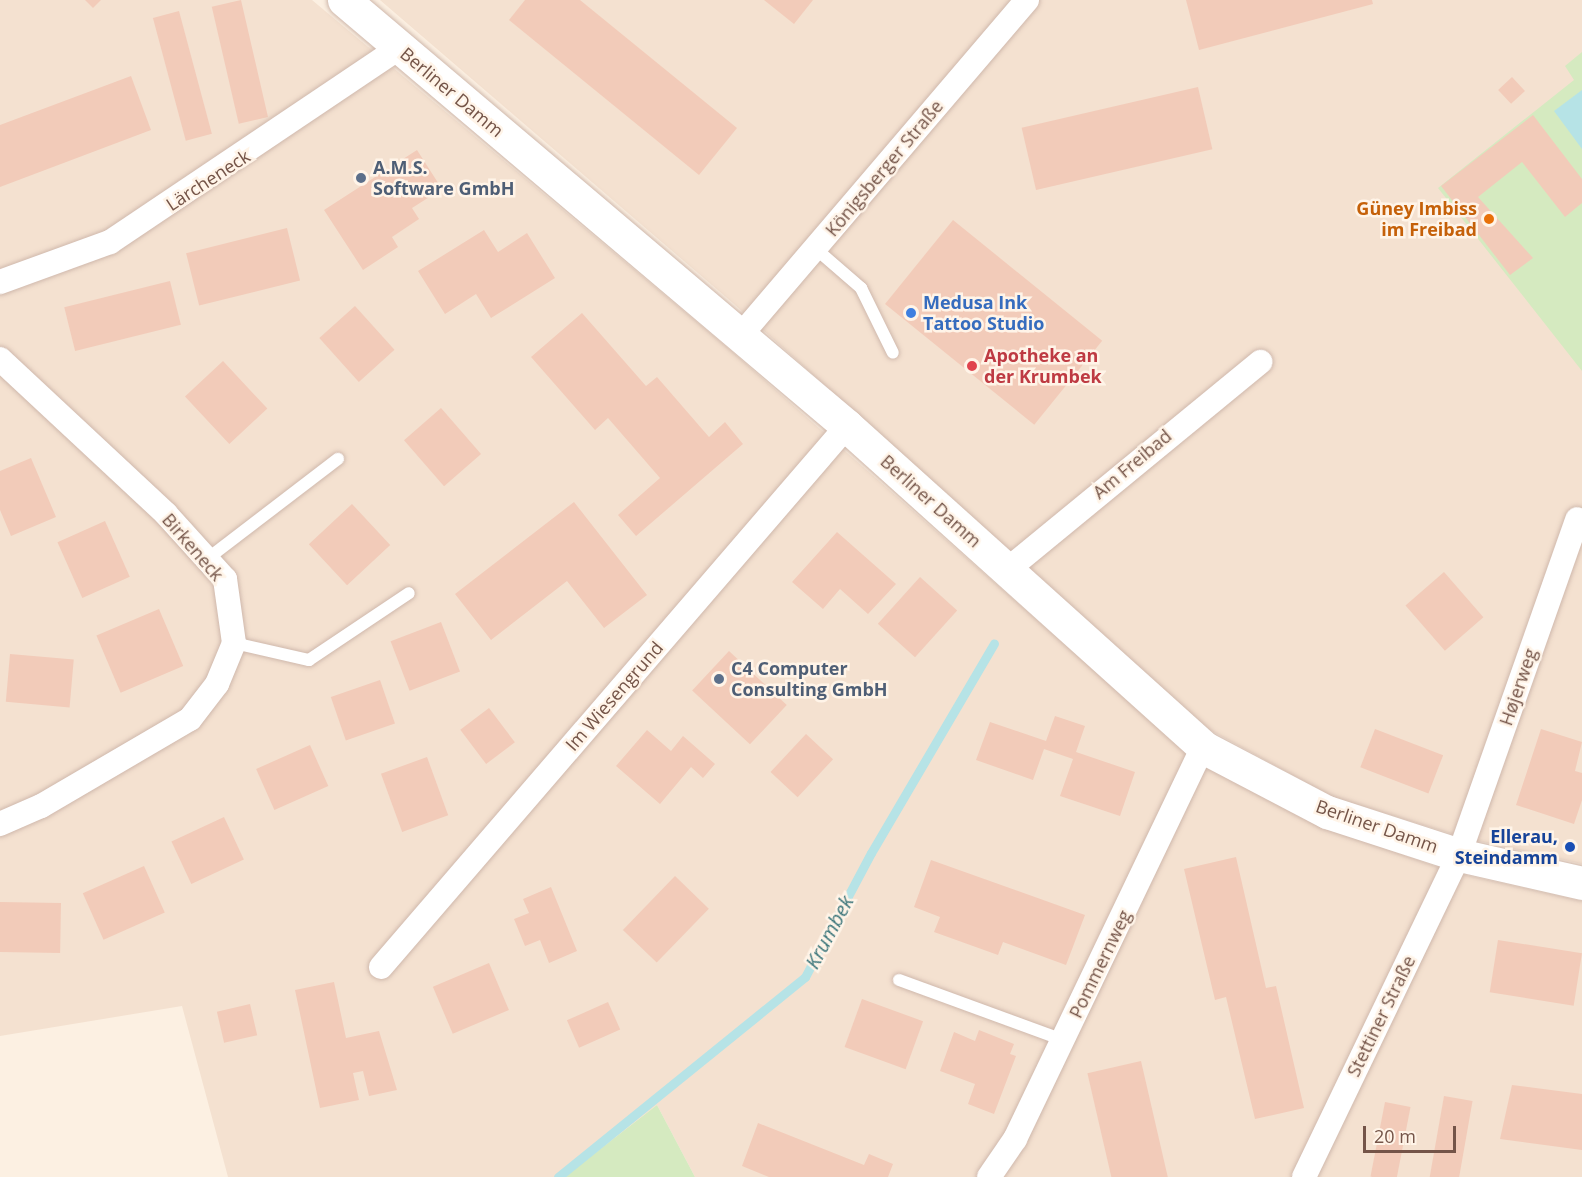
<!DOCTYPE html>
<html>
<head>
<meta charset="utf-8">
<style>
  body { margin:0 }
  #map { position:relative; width:1582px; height:1177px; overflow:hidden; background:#fcf0e2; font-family:"Open Sans",sans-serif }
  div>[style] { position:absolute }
  .residential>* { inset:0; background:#f4e1d0 }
  .green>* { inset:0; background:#d5eac0 }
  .water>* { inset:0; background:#b6e3e6 }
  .stream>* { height:9px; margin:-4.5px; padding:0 4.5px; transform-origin:4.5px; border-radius:4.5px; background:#b6e3e6 }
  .building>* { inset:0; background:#f2cbb9; transform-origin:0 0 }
  .roads { filter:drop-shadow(0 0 2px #cfb8ac) drop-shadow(0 0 2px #cfb8ac) }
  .service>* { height:12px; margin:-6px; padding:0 6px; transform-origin:6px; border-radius:6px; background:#fff }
  .minor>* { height:24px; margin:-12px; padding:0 12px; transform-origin:12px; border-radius:12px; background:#fff }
  .secondary>* { height:33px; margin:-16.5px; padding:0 16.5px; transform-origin:16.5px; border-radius:16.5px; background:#fff }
  .dots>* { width:16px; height:16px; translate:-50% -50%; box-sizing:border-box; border:3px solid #fff4e8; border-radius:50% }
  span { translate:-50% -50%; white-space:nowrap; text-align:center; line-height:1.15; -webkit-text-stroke:5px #fff4e8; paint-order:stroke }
  .street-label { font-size:18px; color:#745448 }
  .service-label { font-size:18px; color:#4e5e75; font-weight:700 }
  .left { translate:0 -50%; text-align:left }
  .food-label { font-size:18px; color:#c56008; font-weight:700 }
  .right { translate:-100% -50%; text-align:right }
  .shop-label { font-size:18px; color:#366cbe; font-weight:700 }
  .health-label { font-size:18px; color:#be3a42; font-weight:700 }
  .transit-label { font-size:18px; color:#164399; font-weight:700 }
  .water-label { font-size:20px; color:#3c757a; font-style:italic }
  .scale { position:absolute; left:1363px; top:1126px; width:93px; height:27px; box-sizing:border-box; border:3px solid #745448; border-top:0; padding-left:8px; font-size:18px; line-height:21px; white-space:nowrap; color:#745448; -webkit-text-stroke:4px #fff4e8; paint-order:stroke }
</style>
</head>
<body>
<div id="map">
  <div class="residential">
    <i style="clip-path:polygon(0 0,312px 0,728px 348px,1197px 761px,1320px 826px,1452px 872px,1582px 901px,1582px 1177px,695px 1177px,657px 1105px,564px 1177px,228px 1177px,182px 1006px,0 1036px)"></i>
    <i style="clip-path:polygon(380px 0,1582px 0,1582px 864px,1465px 838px,1333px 797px,1208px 729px,734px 304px)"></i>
  </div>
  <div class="green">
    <i style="clip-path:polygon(1582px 52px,1582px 371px,1438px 188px,1574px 80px,1565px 66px)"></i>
    <i style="clip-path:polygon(657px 1105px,695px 1177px,564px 1177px,608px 1143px)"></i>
  </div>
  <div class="water">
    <i style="clip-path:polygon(1582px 90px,1582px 149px,1554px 111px)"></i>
  </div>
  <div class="stream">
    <i style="left:558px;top:1177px;width:318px;rotate:-39deg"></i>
    <i style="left:805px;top:977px;width:140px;rotate:-62deg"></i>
    <i style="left:871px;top:853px;width:243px;rotate:-59.6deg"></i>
  </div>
  <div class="building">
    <i style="clip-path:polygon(85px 0,101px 0,93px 8px)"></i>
    <i style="left:241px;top:0;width:120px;height:30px;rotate:77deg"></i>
    <i style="clip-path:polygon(525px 0,580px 0,737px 128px,699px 175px,509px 20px)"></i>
    <i style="clip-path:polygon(764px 0,813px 0,794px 24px)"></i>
    <i style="clip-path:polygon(1186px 0,1372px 0,1373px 4px,1199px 50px)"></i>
    <i style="left:179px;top:11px;width:127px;height:27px;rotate:75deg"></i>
    <i style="clip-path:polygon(131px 76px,151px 130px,0 187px,0 125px)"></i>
    <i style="left:1512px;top:77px;width:19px;height:19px;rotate:47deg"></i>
    <i style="left:1198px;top:87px;width:64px;height:181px;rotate:77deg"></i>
    <i style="clip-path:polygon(1533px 115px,1582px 179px,1582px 203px,1565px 217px,1522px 162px,1478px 197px,1533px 258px,1510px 275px,1441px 186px)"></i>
    <i style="clip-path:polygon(417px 150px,442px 189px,412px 208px,419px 219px,392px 237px,398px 247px,363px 270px,324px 210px)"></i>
    <i style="left:953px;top:220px;width:192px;height:108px;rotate:39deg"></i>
    <i style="left:287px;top:228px;width:54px;height:104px;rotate:76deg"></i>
    <i style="clip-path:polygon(484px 230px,498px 252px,527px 233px,555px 278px,491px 318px,476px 294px,445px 314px,418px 271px)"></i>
    <i style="left:170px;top:281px;width:45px;height:109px;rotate:76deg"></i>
    <i style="left:355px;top:306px;width:59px;height:48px;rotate:48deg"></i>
    <i style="clip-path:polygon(582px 313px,646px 386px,657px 377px,709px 437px,725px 422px,743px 444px,636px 536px,618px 515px,660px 478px,608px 418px,595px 430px,531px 357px)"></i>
    <i style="left:223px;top:361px;width:65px;height:52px;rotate:47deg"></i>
    <i style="left:441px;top:408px;width:61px;height:49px;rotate:49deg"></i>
    <i style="clip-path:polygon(31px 458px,56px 517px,11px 536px,0 510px,0 471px)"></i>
    <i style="clip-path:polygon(574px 502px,647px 595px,604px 628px,567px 581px,491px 640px,455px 594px)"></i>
    <i style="left:352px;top:504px;width:56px;height:59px;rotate:47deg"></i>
    <i style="left:105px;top:521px;width:61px;height:52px;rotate:66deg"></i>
    <i style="clip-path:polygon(837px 532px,896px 584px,868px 614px,840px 589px,823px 609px,792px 582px)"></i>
    <i style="left:1444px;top:572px;width:60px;height:51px;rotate:49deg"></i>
    <i style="left:920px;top:577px;width:50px;height:63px;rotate:42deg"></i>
    <i style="left:159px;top:609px;width:62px;height:68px;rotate:67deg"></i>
    <i style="left:441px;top:622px;width:53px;height:54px;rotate:69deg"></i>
    <i style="left:729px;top:651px;width:79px;height:54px;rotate:43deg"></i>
    <i style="left:10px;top:654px;width:64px;height:48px;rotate:5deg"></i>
    <i style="left:380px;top:680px;width:46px;height:52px;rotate:71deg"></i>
    <i style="left:489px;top:708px;width:43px;height:36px;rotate:53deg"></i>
    <i style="clip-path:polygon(1055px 716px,1085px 726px,1076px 752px,1135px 772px,1120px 816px,1060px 796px,1073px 759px,1044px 749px,1033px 780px,976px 760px,990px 722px,1046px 741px)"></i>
    <i style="left:1375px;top:729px;width:73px;height:41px;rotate:21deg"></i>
    <i style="clip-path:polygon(1541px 729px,1582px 742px,1575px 771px,1582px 773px,1582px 800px,1574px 824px,1516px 805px)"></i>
    <i style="clip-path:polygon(647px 730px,671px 751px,683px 736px,715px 764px,703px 778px,691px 767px,660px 804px,616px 766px)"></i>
    <i style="left:806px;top:734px;width:37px;height:52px;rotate:43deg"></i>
    <i style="left:310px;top:745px;width:45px;height:59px;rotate:66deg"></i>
    <i style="left:427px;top:757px;width:62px;height:49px;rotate:70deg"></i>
    <i style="left:224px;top:817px;width:47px;height:58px;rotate:65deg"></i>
    <i style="clip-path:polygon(1236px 857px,1266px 988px,1276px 986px,1304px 1108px,1255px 1119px,1226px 997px,1215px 1000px,1184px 869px)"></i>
    <i style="clip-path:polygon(931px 860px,1085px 915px,1066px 965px,1003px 942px,998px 955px,934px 932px,940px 917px,914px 907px)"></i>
    <i style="left:144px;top:866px;width:51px;height:67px;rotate:66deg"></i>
    <i style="left:675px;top:876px;width:47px;height:75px;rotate:44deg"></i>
    <i style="clip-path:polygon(551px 887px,577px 951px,549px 963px,540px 940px,525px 946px,514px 919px,529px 913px,523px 899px)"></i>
    <i style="left:0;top:902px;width:61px;height:50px;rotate:1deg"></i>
    <i style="left:1498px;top:940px;width:85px;height:53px;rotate:9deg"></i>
    <i style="left:489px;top:963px;width:51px;height:61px;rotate:67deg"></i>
    <i style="clip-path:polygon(334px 982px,346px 1038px,379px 1031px,397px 1090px,369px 1096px,363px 1071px,353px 1073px,359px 1100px,320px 1108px,295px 990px)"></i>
    <i style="left:862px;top:999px;width:65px;height:51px;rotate:20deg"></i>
    <i style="left:608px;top:1002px;width:30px;height:45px;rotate:66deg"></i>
    <i style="left:250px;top:1004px;width:32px;height:34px;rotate:77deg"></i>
    <i style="clip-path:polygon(979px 1030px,1014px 1044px,1010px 1054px,1016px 1056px,994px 1114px,968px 1104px,975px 1084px,940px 1071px,954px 1032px,975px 1041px)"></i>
    <i style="left:1141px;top:1061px;width:119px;height:55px;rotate:77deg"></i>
    <i style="clip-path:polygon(1512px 1085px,1582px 1094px,1582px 1150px,1500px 1139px)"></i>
    <i style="left:1444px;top:1096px;width:29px;height:83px;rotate:10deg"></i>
    <i style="left:1385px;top:1102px;width:26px;height:76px;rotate:11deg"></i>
    <i style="clip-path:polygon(758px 1123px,864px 1165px,869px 1154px,893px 1164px,888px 1177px,769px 1177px,742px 1166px)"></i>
  </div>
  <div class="roads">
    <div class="service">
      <i style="left:816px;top:249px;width:60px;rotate:40.9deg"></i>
      <i style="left:861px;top:288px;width:72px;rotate:63.8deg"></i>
      <i style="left:207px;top:559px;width:165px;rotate:-37.4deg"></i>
      <i style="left:234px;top:643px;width:77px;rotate:12.8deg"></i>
      <i style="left:309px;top:660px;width:120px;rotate:-33.8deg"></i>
      <i style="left:899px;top:980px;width:175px;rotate:20.1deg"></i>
    </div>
    <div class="minor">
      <i style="left:0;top:282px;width:117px;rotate:-20deg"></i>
      <i style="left:110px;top:242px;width:348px;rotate:-33.9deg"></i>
      <i style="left:740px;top:336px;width:442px;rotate:-49.5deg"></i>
      <i style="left:0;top:359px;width:227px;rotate:43deg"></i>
      <i style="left:166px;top:514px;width:88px;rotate:47.8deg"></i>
      <i style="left:225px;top:579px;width:65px;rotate:82deg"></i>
      <i style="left:234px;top:643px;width:44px;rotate:112.5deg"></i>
      <i style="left:217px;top:684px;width:44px;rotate:127.6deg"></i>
      <i style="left:190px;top:719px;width:173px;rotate:149.7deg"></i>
      <i style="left:41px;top:806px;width:45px;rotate:156.3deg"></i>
      <i style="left:1007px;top:570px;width:328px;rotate:-39.4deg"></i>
      <i style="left:381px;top:967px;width:714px;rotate:-49.26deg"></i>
      <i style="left:989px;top:1177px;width:46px;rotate:-55.6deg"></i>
      <i style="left:1015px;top:1139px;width:435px;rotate:-64.4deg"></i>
      <i style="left:1304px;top:1177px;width:357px;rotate:-64.3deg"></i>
      <i style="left:1459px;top:855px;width:356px;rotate:-70.6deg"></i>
    </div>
    <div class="secondary">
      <i style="left:344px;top:0;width:659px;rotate:40.26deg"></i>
      <i style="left:847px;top:426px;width:479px;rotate:42deg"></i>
      <i style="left:1203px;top:747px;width:140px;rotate:27.7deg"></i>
      <i style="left:1327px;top:812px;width:139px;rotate:18deg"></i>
      <i style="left:1459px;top:855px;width:126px;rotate:12.8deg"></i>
    </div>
  </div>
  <div class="dots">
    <i style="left:361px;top:178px;background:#5c6f8a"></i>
    <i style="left:1489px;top:219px;background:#e8710a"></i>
    <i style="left:911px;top:313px;background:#3f7fe0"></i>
    <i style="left:972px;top:366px;background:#e0444e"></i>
    <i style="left:719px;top:679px;background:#5c6f8a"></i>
    <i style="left:1570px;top:847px;background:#1a4fb4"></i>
  </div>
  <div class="street-label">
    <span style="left:452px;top:92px;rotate:40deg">Berliner Damm</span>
    <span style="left:884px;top:168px;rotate:-50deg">Königsberger Straße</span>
    <span style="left:208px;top:180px;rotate:-33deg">Lärcheneck</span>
    <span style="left:1132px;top:464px;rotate:-40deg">Am Freibad</span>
    <span style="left:931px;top:501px;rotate:42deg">Berliner Damm</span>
    <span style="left:193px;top:547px;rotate:49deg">Birkeneck</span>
    <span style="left:1518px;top:687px;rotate:-71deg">Højerweg</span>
    <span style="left:614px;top:696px;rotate:-49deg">Im Wiesengrund</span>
    <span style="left:1377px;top:826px;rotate:19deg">Berliner Damm</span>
    <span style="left:1100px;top:964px;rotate:-64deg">Pommernweg</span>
    <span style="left:1381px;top:1016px;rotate:-64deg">Stettiner Straße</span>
  </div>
  <div class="service-label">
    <span class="left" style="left:373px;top:178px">A.M.S.<br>Software GmbH</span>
    <span class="left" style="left:731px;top:679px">C4 Computer<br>Consulting GmbH</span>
  </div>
  <div class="food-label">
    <span class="right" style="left:1477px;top:219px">Güney Imbiss<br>im Freibad</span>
  </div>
  <div class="shop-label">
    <span class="left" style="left:923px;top:313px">Medusa Ink<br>Tattoo Studio</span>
  </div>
  <div class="health-label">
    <span class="left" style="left:984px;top:366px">Apotheke an<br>der Krumbek</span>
  </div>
  <div class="transit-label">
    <span class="right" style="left:1558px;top:847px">Ellerau,<br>Steindamm</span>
  </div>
  <div class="water-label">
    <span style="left:829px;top:932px;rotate:-62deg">Krumbek</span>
  </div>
  <div class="scale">20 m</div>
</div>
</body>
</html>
